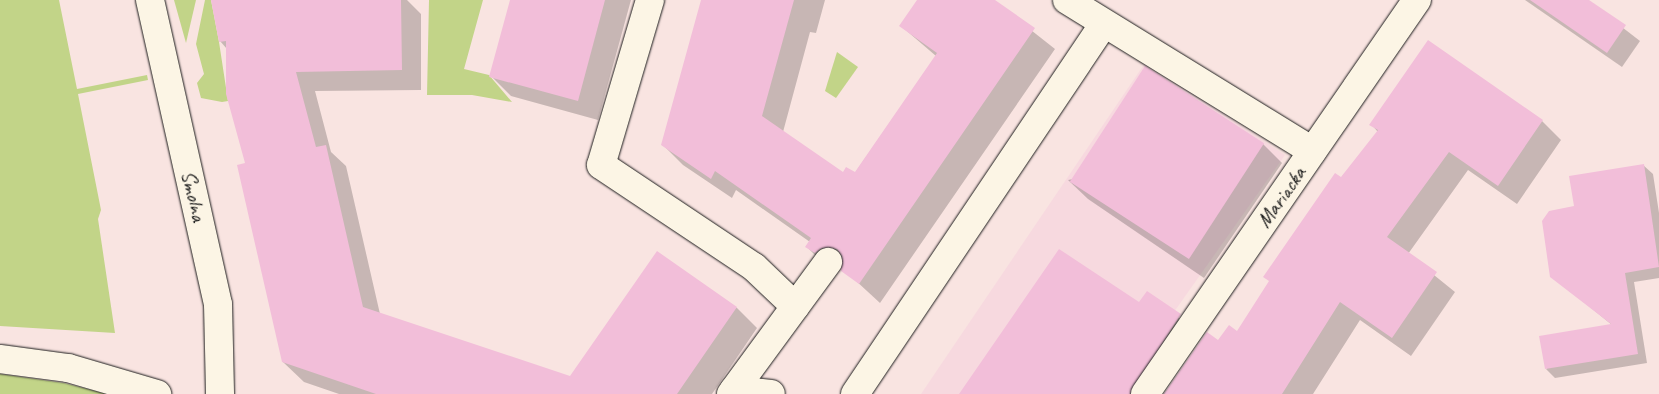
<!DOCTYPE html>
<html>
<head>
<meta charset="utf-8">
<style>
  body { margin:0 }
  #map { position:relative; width:1659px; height:394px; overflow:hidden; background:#f9e4e1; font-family:Caveat,sans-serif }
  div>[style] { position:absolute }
  .built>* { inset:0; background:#f7d9df }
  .green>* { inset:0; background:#c2d488 }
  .shadow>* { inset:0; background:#0003 }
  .building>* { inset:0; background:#f2bed9; transform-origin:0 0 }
  .roads { filter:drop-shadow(0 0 1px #1c1c1c) drop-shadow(0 0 1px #1c1c1c) }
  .minor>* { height:28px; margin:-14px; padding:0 14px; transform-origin:14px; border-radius:14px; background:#fcf5e5 }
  span { translate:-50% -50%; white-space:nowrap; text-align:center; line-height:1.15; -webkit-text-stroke:5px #fcf5e5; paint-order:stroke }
  .street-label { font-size:21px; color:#1c1c1c }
</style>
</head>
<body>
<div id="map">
  <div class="built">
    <i style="clip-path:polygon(1145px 63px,1285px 155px,1116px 394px,921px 394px)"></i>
  </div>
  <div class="green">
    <i style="clip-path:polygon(0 0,59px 0,77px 89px,147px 75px,148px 80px,78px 94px,101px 210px,98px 219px,115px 333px,0 326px)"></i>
    <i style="clip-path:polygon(174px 0,196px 0,186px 43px)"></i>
    <i style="clip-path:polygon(205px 0,211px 0,219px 42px,228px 101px,222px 102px,201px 98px,197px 83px,204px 74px,196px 44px)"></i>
    <i style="clip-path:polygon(429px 0,483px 0,464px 69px,489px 75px,512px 102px,472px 95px,427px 95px)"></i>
    <i style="clip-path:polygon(837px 52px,858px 67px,836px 98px,825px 91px)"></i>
    <i style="clip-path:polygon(0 374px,64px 383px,107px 394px,0 394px)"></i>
  </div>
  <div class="shadow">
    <i style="clip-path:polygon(212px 0,407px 0,421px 14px,421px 90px,315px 91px,331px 152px,346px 166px,380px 314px,570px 378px,657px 253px,737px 308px,757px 328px,712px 394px,339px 394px,304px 382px,283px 362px,227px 49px,220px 41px)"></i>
    <i style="clip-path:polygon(511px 0,631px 0,598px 120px,511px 96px,491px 76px)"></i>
    <i style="clip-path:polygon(703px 0,825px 0,816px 33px,810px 32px,783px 132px,843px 173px,855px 173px,936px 56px,901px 26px,919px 0,993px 0,1055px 49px,880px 303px,842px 268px,836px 273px,827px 267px,807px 247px,810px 242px,736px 190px,732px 198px,683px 165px,662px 144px)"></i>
    <i style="clip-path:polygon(1525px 0,1587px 0,1640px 41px,1622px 67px)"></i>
    <i style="clip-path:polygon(1429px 42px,1542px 121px,1561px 140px,1517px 204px,1468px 170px,1408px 254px,1455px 292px,1411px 356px,1360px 320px,1313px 394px,1164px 394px,1207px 334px,1219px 342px,1237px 333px,1341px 178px,1378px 132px,1371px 124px)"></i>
    <i style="clip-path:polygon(1263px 144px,1282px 163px,1204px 278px,1088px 199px,1068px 180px)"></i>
    <i style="clip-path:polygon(1643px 165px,1653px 174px,1659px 213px,1659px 278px,1634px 282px,1647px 363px,1555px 378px,1546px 369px,1612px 325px,1552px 276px,1576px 207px)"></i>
    <i style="clip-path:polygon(1147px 293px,1199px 334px,1160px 394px,961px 394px,1140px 304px)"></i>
  </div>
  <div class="building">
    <i style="clip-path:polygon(211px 0,401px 0,402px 70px,296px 72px,316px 147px,326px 145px,363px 307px,570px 376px,657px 251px,737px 307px,677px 394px,376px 394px,282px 362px,237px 165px,245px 163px,226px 94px,226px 41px,219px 42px)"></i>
    <i style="clip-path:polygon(510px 0,605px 0,578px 101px,489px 77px)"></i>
    <i style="clip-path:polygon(701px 0,794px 0,762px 116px,843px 172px,846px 167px,855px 172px,937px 53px,899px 26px,917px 0,995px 0,1035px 28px,859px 284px,841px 271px,842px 256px,837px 249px,822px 248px,815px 253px,805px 247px,811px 238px,715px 171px,711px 179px,661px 145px)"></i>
    <i style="clip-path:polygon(1530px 0,1589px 0,1626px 25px,1607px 53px)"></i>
    <i style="clip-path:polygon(1428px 40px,1543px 120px,1498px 186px,1449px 152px,1387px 237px,1437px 272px,1392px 338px,1340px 302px,1282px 394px,1164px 394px,1207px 332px,1218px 340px,1229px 325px,1237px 331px,1269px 281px,1263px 277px,1335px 173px,1341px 177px,1378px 130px,1369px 125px)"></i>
    <i style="left:1145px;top:66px;width:142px;height:138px;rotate:33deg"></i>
    <i style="clip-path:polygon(1644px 164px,1659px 267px,1625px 273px,1638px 354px,1545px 369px,1539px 336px,1611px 324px,1550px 277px,1542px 221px,1549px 211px,1574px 206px,1569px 176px)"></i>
    <i style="clip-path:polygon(1059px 249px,1139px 302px,1147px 291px,1181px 314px,1130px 394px,959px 394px)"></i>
  </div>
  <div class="roads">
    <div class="minor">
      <i style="left:150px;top:0;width:312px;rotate:77.4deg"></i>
      <i style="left:218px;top:304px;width:90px;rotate:88.7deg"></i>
      <i style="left:650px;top:0;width:172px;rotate:106.5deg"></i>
      <i style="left:601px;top:165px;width:184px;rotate:33.7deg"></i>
      <i style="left:754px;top:267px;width:57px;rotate:43.6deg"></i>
      <i style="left:1067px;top:0;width:288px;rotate:31.6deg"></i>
      <i style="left:0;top:359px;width:69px;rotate:7.5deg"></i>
      <i style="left:68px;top:368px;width:93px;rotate:16.3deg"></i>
      <i style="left:734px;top:390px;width:37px;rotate:6deg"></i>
      <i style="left:731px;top:394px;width:164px;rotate:-53.7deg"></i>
      <i style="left:855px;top:394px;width:446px;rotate:-56.1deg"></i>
      <i style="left:1145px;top:394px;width:479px;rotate:-55.4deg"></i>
    </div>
  </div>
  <div class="street-label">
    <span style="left:194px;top:196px;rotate:77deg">Smolna</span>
    <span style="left:1281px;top:197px;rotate:-55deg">Mariacka</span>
  </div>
</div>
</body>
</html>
